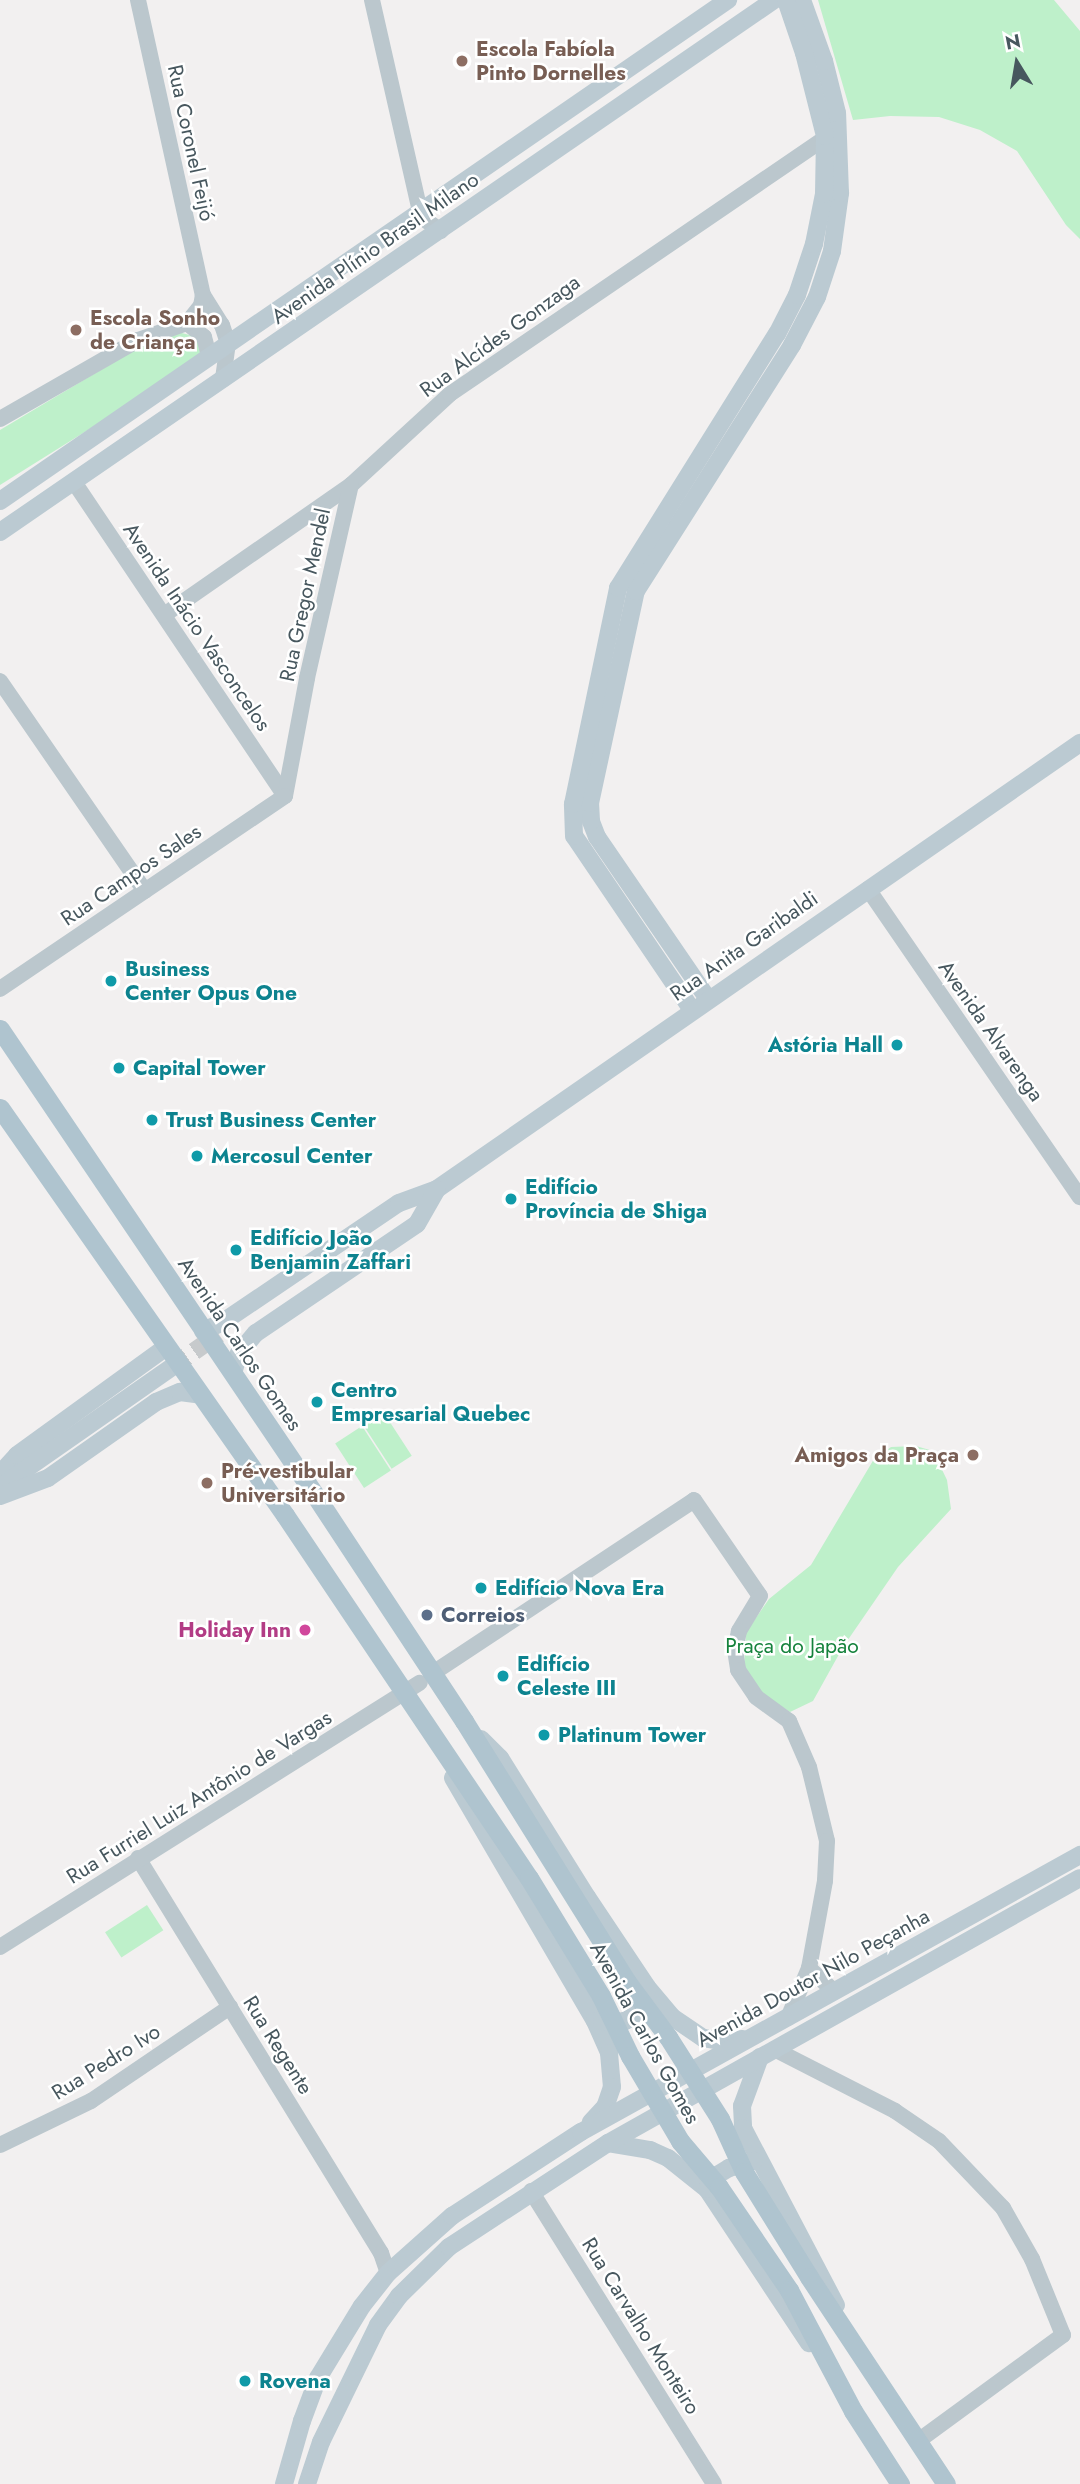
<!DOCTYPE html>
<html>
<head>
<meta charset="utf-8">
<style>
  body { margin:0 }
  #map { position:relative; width:1080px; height:2484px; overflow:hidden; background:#f2f0f0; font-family:Jost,sans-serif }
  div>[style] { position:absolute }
  .green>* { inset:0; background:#bef0ca; transform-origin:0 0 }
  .secondary-tunnel>* { height:18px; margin-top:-9px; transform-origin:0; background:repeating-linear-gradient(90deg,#c7cacc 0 18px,transparent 0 27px) }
  .tertiary>* { height:16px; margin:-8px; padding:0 8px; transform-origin:8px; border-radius:8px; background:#bbc7cd }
  .secondary>* { height:18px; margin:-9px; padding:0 9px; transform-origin:9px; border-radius:9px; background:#bbcad2 }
  .primary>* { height:19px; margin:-9.5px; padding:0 9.5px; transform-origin:9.5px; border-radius:9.5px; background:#afc4cf }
  .dots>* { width:19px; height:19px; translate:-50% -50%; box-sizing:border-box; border:4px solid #fff; border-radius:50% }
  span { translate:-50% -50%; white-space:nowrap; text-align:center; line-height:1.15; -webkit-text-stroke:5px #fff; paint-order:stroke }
  .education-label { font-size:21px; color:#785e54; font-weight:700 }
  .left { translate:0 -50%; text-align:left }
  .right { translate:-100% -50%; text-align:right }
  .street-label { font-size:21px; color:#47575e }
  .culture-label { font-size:21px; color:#0d838f; font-weight:700 }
  .service-label { font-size:21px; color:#4e5e75; font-weight:700 }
  .hotel-label { font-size:21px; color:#b23c85; font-weight:700 }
  .park-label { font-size:21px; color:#15823c }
  .north { position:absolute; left:982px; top:28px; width:70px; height:70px; -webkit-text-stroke:5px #fff; paint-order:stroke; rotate:349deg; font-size:19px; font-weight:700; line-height:28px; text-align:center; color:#47575e }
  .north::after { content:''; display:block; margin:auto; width:24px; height:32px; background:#47575e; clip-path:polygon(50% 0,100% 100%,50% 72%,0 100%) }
</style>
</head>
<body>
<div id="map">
  <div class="green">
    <i style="clip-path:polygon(818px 0,1054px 0,1080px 31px,1080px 239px,1066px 225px,1017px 151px,980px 130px,939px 117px,890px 116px,853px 120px)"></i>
    <i style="clip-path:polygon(178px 332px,197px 337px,201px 351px,195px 363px,0 485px,0 430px,139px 347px)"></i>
    <i style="left:384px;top:1413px;width:51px;height:24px;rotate:57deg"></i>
    <i style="left:362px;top:1426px;width:53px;height:32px;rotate:57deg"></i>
    <i style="clip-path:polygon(916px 1446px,933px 1451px,947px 1480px,951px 1509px,898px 1567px,843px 1647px,813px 1701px,790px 1712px,761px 1693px,744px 1667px,746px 1632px,769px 1599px,811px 1565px,874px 1459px,891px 1447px)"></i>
    <i style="left:147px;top:1905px;width:30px;height:50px;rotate:57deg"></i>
  </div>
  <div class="secondary-tunnel">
    <i style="left:172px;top:1367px;width:57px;rotate:-35.1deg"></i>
  </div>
  <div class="tertiary">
    <i style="left:138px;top:0;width:302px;rotate:77.6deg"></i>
    <i style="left:203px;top:295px;width:36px;rotate:58deg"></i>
    <i style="left:222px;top:325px;width:19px;rotate:72deg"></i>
    <i style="left:228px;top:343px;width:37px;rotate:98deg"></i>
    <i style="left:372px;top:0;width:216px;rotate:77.2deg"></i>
    <i style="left:420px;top:211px;width:12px;rotate:55deg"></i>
    <i style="left:427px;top:221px;width:17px;rotate:36deg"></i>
    <i style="left:187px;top:323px;width:22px;rotate:39deg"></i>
    <i style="left:204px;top:337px;width:20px;rotate:75deg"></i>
    <i style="left:0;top:419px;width:159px;rotate:-29.8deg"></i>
    <i style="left:138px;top:340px;width:52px;rotate:-19.1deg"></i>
    <i style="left:187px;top:323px;width:22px;rotate:-51deg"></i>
    <i style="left:201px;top:306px;width:11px;rotate:-80deg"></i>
    <i style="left:74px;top:482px;width:378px;rotate:56.1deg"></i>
    <i style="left:164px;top:615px;width:228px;rotate:-34.8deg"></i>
    <i style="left:351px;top:485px;width:134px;rotate:-42.6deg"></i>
    <i style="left:450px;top:394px;width:465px;rotate:-34.3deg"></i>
    <i style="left:0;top:681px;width:255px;rotate:55.4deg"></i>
    <i style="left:285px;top:796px;width:120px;rotate:-79.4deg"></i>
    <i style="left:307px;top:678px;width:198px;rotate:-77.2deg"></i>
    <i style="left:868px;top:889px;width:374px;rotate:55.5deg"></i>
    <i style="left:0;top:989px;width:344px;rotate:-34.1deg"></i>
    <i style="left:433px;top:1673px;width:313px;rotate:-33.5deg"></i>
    <i style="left:694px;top:1500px;width:116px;rotate:55.5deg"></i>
    <i style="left:760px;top:1596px;width:41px;rotate:121deg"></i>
    <i style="left:739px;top:1631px;width:19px;rotate:102deg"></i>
    <i style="left:735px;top:1650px;width:20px;rotate:81deg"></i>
    <i style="left:738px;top:1670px;width:32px;rotate:56deg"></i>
    <i style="left:756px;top:1697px;width:41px;rotate:36deg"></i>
    <i style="left:789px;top:1721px;width:50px;rotate:66.5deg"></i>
    <i style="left:809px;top:1767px;width:76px;rotate:76.3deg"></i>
    <i style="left:827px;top:1841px;width:40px;rotate:92.9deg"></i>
    <i style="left:825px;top:1881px;width:88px;rotate:100.4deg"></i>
    <i style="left:809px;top:1968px;width:54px;rotate:112.8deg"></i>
    <i style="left:138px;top:1858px;width:464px;rotate:58.4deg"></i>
    <i style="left:381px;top:2253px;width:21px;rotate:71deg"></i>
    <i style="left:0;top:1947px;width:496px;rotate:-32.2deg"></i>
    <i style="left:809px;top:1968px;width:35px;rotate:43deg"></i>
    <i style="left:774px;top:2049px;width:136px;rotate:27.1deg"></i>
    <i style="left:895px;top:2111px;width:53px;rotate:34.3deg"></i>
    <i style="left:939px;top:2141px;width:93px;rotate:46.3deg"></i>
    <i style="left:1003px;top:2208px;width:59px;rotate:60.4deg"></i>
    <i style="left:1032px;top:2259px;width:82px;rotate:67.8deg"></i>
    <i style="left:1063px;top:2335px;width:180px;rotate:143.8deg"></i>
    <i style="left:0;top:2145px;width:101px;rotate:-25.8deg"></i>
    <i style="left:91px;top:2101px;width:168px;rotate:-34.1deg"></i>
    <i style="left:531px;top:2191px;width:345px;rotate:58deg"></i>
  </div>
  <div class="secondary">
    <i style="left:0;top:501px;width:884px;rotate:-34.54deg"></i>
    <i style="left:0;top:532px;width:939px;rotate:-34.5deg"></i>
    <i style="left:708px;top:999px;width:196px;rotate:-124.4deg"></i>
    <i style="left:597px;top:837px;width:17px;rotate:-111deg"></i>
    <i style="left:591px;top:821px;width:18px;rotate:-93deg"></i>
    <i style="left:590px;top:803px;width:217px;rotate:-77.8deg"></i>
    <i style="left:636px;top:591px;width:291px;rotate:-57.6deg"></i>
    <i style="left:792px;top:345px;width:54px;rotate:-62.5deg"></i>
    <i style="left:817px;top:297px;width:48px;rotate:-71.9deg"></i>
    <i style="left:832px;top:251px;width:59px;rotate:-82.1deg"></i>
    <i style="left:840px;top:193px;width:80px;rotate:-92.1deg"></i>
    <i style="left:837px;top:113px;width:54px;rotate:-104deg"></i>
    <i style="left:824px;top:61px;width:65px;rotate:-109.8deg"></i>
    <i style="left:692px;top:1010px;width:210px;rotate:-124.1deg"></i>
    <i style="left:574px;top:836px;width:32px;rotate:-92deg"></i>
    <i style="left:573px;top:804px;width:221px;rotate:-78.2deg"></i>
    <i style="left:618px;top:588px;width:300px;rotate:-58deg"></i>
    <i style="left:777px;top:334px;width:44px;rotate:-62.9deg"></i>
    <i style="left:797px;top:295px;width:54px;rotate:-71.6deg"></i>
    <i style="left:814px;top:244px;width:51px;rotate:-78.7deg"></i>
    <i style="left:824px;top:194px;width:58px;rotate:-89deg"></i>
    <i style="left:825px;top:136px;width:86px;rotate:-104.2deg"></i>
    <i style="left:804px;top:53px;width:56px;rotate:-108.8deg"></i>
    <i style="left:203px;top:1331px;width:22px;rotate:-24deg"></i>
    <i style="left:223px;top:1322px;width:212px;rotate:-34.1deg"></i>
    <i style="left:399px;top:1203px;width:40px;rotate:-20.2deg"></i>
    <i style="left:437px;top:1189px;width:783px;rotate:-34.75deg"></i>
    <i style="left:233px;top:1373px;width:21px;rotate:-73deg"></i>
    <i style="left:239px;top:1353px;width:26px;rotate:-50deg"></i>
    <i style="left:256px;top:1333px;width:194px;rotate:-34.1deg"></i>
    <i style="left:417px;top:1224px;width:40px;rotate:-60.3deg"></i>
    <i style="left:0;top:1474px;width:25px;rotate:-48deg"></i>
    <i style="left:17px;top:1455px;width:184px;rotate:-35.9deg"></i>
    <i style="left:0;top:1487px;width:210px;rotate:-34.9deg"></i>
    <i style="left:0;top:1496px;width:51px;rotate:-20.6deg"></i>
    <i style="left:48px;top:1478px;width:132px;rotate:-35.1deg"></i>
    <i style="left:156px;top:1402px;width:26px;rotate:-23deg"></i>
    <i style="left:180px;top:1392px;width:21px;rotate:8deg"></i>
    <i style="left:481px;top:1739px;width:27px;rotate:45deg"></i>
    <i style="left:500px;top:1758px;width:164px;rotate:58deg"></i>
    <i style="left:587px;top:1897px;width:108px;rotate:56.3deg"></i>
    <i style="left:647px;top:1987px;width:39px;rotate:50deg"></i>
    <i style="left:672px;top:2017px;width:37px;rotate:34deg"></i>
    <i style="left:703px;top:2038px;width:24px;rotate:9deg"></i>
    <i style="left:727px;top:2042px;width:16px;rotate:-11deg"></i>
    <i style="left:453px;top:1778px;width:281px;rotate:59.7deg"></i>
    <i style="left:595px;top:2021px;width:35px;rotate:66deg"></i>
    <i style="left:609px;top:2053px;width:34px;rotate:85deg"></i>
    <i style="left:612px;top:2087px;width:21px;rotate:109deg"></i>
    <i style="left:605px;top:2107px;width:21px;rotate:133deg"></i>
    <i style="left:602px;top:2022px;width:23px;rotate:-2deg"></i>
    <i style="left:625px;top:2021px;width:15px;rotate:-32deg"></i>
    <i style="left:638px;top:2013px;width:24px;rotate:-68deg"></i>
    <i style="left:760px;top:2057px;width:52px;rotate:110.2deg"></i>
    <i style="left:742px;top:2106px;width:22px;rotate:87deg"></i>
    <i style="left:743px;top:2128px;width:200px;rotate:62.3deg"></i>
    <i style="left:608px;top:2143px;width:43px;rotate:9.5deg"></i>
    <i style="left:650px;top:2150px;width:20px;rotate:24deg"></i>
    <i style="left:668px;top:2158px;width:50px;rotate:38.5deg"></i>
    <i style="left:707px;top:2189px;width:185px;rotate:56.5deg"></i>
    <i style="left:707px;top:2189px;width:19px;rotate:-51deg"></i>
    <i style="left:719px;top:2174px;width:12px;rotate:-31deg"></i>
    <i style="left:729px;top:2168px;width:26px;rotate:-16deg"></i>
    <i style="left:284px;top:2484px;width:66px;rotate:-74.1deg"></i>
    <i style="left:302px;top:2421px;width:46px;rotate:-69.6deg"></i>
    <i style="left:318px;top:2378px;width:84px;rotate:-58.6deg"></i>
    <i style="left:362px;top:2306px;width:42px;rotate:-51.8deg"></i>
    <i style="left:388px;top:2273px;width:86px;rotate:-41.7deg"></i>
    <i style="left:452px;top:2216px;width:154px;rotate:-33.1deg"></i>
    <i style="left:581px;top:2132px;width:571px;rotate:-29.04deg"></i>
    <i style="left:307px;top:2484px;width:44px;rotate:-71.6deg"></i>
    <i style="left:321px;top:2442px;width:130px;rotate:-64deg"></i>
    <i style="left:378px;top:2325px;width:36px;rotate:-54deg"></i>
    <i style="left:399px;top:2296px;width:70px;rotate:-44.4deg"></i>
    <i style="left:449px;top:2247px;width:190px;rotate:-33.2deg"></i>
    <i style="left:608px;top:2143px;width:541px;rotate:-29.31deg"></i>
  </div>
  <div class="primary">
    <i style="left:0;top:1029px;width:562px;rotate:55.94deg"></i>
    <i style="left:315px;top:1495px;width:271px;rotate:56.6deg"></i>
    <i style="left:464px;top:1721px;width:308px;rotate:58deg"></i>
    <i style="left:627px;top:1982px;width:69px;rotate:53.3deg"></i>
    <i style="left:668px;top:2037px;width:97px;rotate:57.6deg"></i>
    <i style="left:720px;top:2119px;width:58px;rotate:65.6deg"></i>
    <i style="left:744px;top:2172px;width:123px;rotate:58.2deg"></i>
    <i style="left:809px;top:2277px;width:248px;rotate:56.5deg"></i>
    <i style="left:0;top:1108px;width:497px;rotate:55deg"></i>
    <i style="left:285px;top:1515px;width:437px;rotate:56.1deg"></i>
    <i style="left:529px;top:1878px;width:138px;rotate:58.6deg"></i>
    <i style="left:601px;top:1996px;width:67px;rotate:64.2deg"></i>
    <i style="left:630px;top:2056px;width:99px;rotate:59.5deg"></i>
    <i style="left:680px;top:2141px;width:60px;rotate:49.7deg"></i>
    <i style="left:719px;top:2187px;width:125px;rotate:55.8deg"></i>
    <i style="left:789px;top:2290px;width:137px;rotate:62.1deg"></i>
    <i style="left:853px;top:2411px;width:87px;rotate:57.2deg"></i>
  </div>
  <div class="dots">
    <i style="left:462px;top:61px;background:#8d6e63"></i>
    <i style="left:76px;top:330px;background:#8d6e63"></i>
    <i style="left:111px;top:981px;background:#0f9aa8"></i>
    <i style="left:897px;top:1045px;background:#0f9aa8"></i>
    <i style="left:119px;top:1068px;background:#0f9aa8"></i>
    <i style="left:152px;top:1120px;background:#0f9aa8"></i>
    <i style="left:197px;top:1156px;background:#0f9aa8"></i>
    <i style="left:511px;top:1199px;background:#0f9aa8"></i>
    <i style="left:236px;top:1250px;background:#0f9aa8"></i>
    <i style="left:317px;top:1402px;background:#0f9aa8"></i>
    <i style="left:973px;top:1455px;background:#8d6e63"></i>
    <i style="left:207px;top:1483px;background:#8d6e63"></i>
    <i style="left:481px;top:1588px;background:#0f9aa8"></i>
    <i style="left:427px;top:1615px;background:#5c6f8a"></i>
    <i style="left:305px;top:1630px;background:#d1479c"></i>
    <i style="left:503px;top:1676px;background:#0f9aa8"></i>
    <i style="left:544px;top:1735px;background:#0f9aa8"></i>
    <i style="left:245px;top:2381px;background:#0f9aa8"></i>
  </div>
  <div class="education-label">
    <span class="left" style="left:476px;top:61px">Escola Fabíola<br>Pinto Dornelles</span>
    <span class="left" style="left:90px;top:330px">Escola Sonho<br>de Criança</span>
    <span class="right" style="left:959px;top:1455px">Amigos da Praça</span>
    <span class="left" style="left:221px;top:1483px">Pré-vestibular<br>Universitário</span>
  </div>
  <div class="street-label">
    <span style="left:191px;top:143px;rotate:78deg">Rua Coronel Feijó</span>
    <span style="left:375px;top:248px;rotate:-35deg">Avenida Plínio Brasil Milano</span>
    <span style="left:500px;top:336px;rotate:-36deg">Rua Alcídes Gonzaga</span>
    <span style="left:305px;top:595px;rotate:-78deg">Rua Gregor Mendel</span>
    <span style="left:197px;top:627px;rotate:56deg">Avenida Inácio Vasconcelos</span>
    <span style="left:131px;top:875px;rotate:-34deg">Rua Campos Sales</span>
    <span style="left:744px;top:946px;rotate:-35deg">Rua Anita Garibaldi</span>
    <span style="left:991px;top:1031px;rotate:55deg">Avenida Alvarenga</span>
    <span style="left:240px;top:1344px;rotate:56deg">Avenida Carlos Gomes</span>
    <span style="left:199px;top:1797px;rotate:-32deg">Rua Furriel Luiz Antônio de Vargas</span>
    <span style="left:813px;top:1978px;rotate:-29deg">Avenida Doutor Nilo Peçanha</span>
    <span style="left:645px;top:2033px;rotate:61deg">Avenida Carlos Gomes</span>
    <span style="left:278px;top:2045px;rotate:58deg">Rua Regente</span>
    <span style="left:106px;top:2062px;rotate:-32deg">Rua Pedro Ivo</span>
    <span style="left:641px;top:2326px;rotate:58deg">Rua Carvalho Monteiro</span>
  </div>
  <div class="culture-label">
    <span class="left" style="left:125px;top:981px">Business<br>Center Opus One</span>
    <span class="right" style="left:883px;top:1045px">Astória Hall</span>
    <span class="left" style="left:133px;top:1068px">Capital Tower</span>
    <span class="left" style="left:166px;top:1120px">Trust Business Center</span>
    <span class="left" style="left:211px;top:1156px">Mercosul Center</span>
    <span class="left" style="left:525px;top:1199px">Edifício<br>Província de Shiga</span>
    <span class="left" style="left:250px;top:1250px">Edifício João<br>Benjamin Zaffari</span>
    <span class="left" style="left:331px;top:1402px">Centro<br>Empresarial Quebec</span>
    <span class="left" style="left:495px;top:1588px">Edifício Nova Era</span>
    <span class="left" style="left:517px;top:1676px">Edifício<br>Celeste III</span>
    <span class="left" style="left:558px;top:1735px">Platinum Tower</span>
    <span class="left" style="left:259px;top:2381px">Rovena</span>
  </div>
  <div class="service-label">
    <span class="left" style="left:441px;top:1615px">Correios</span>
  </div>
  <div class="hotel-label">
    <span class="right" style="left:291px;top:1630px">Holiday Inn</span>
  </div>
  <div class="park-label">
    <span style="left:792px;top:1646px">Praça do Japão</span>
  </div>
  <div class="north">N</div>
</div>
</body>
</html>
